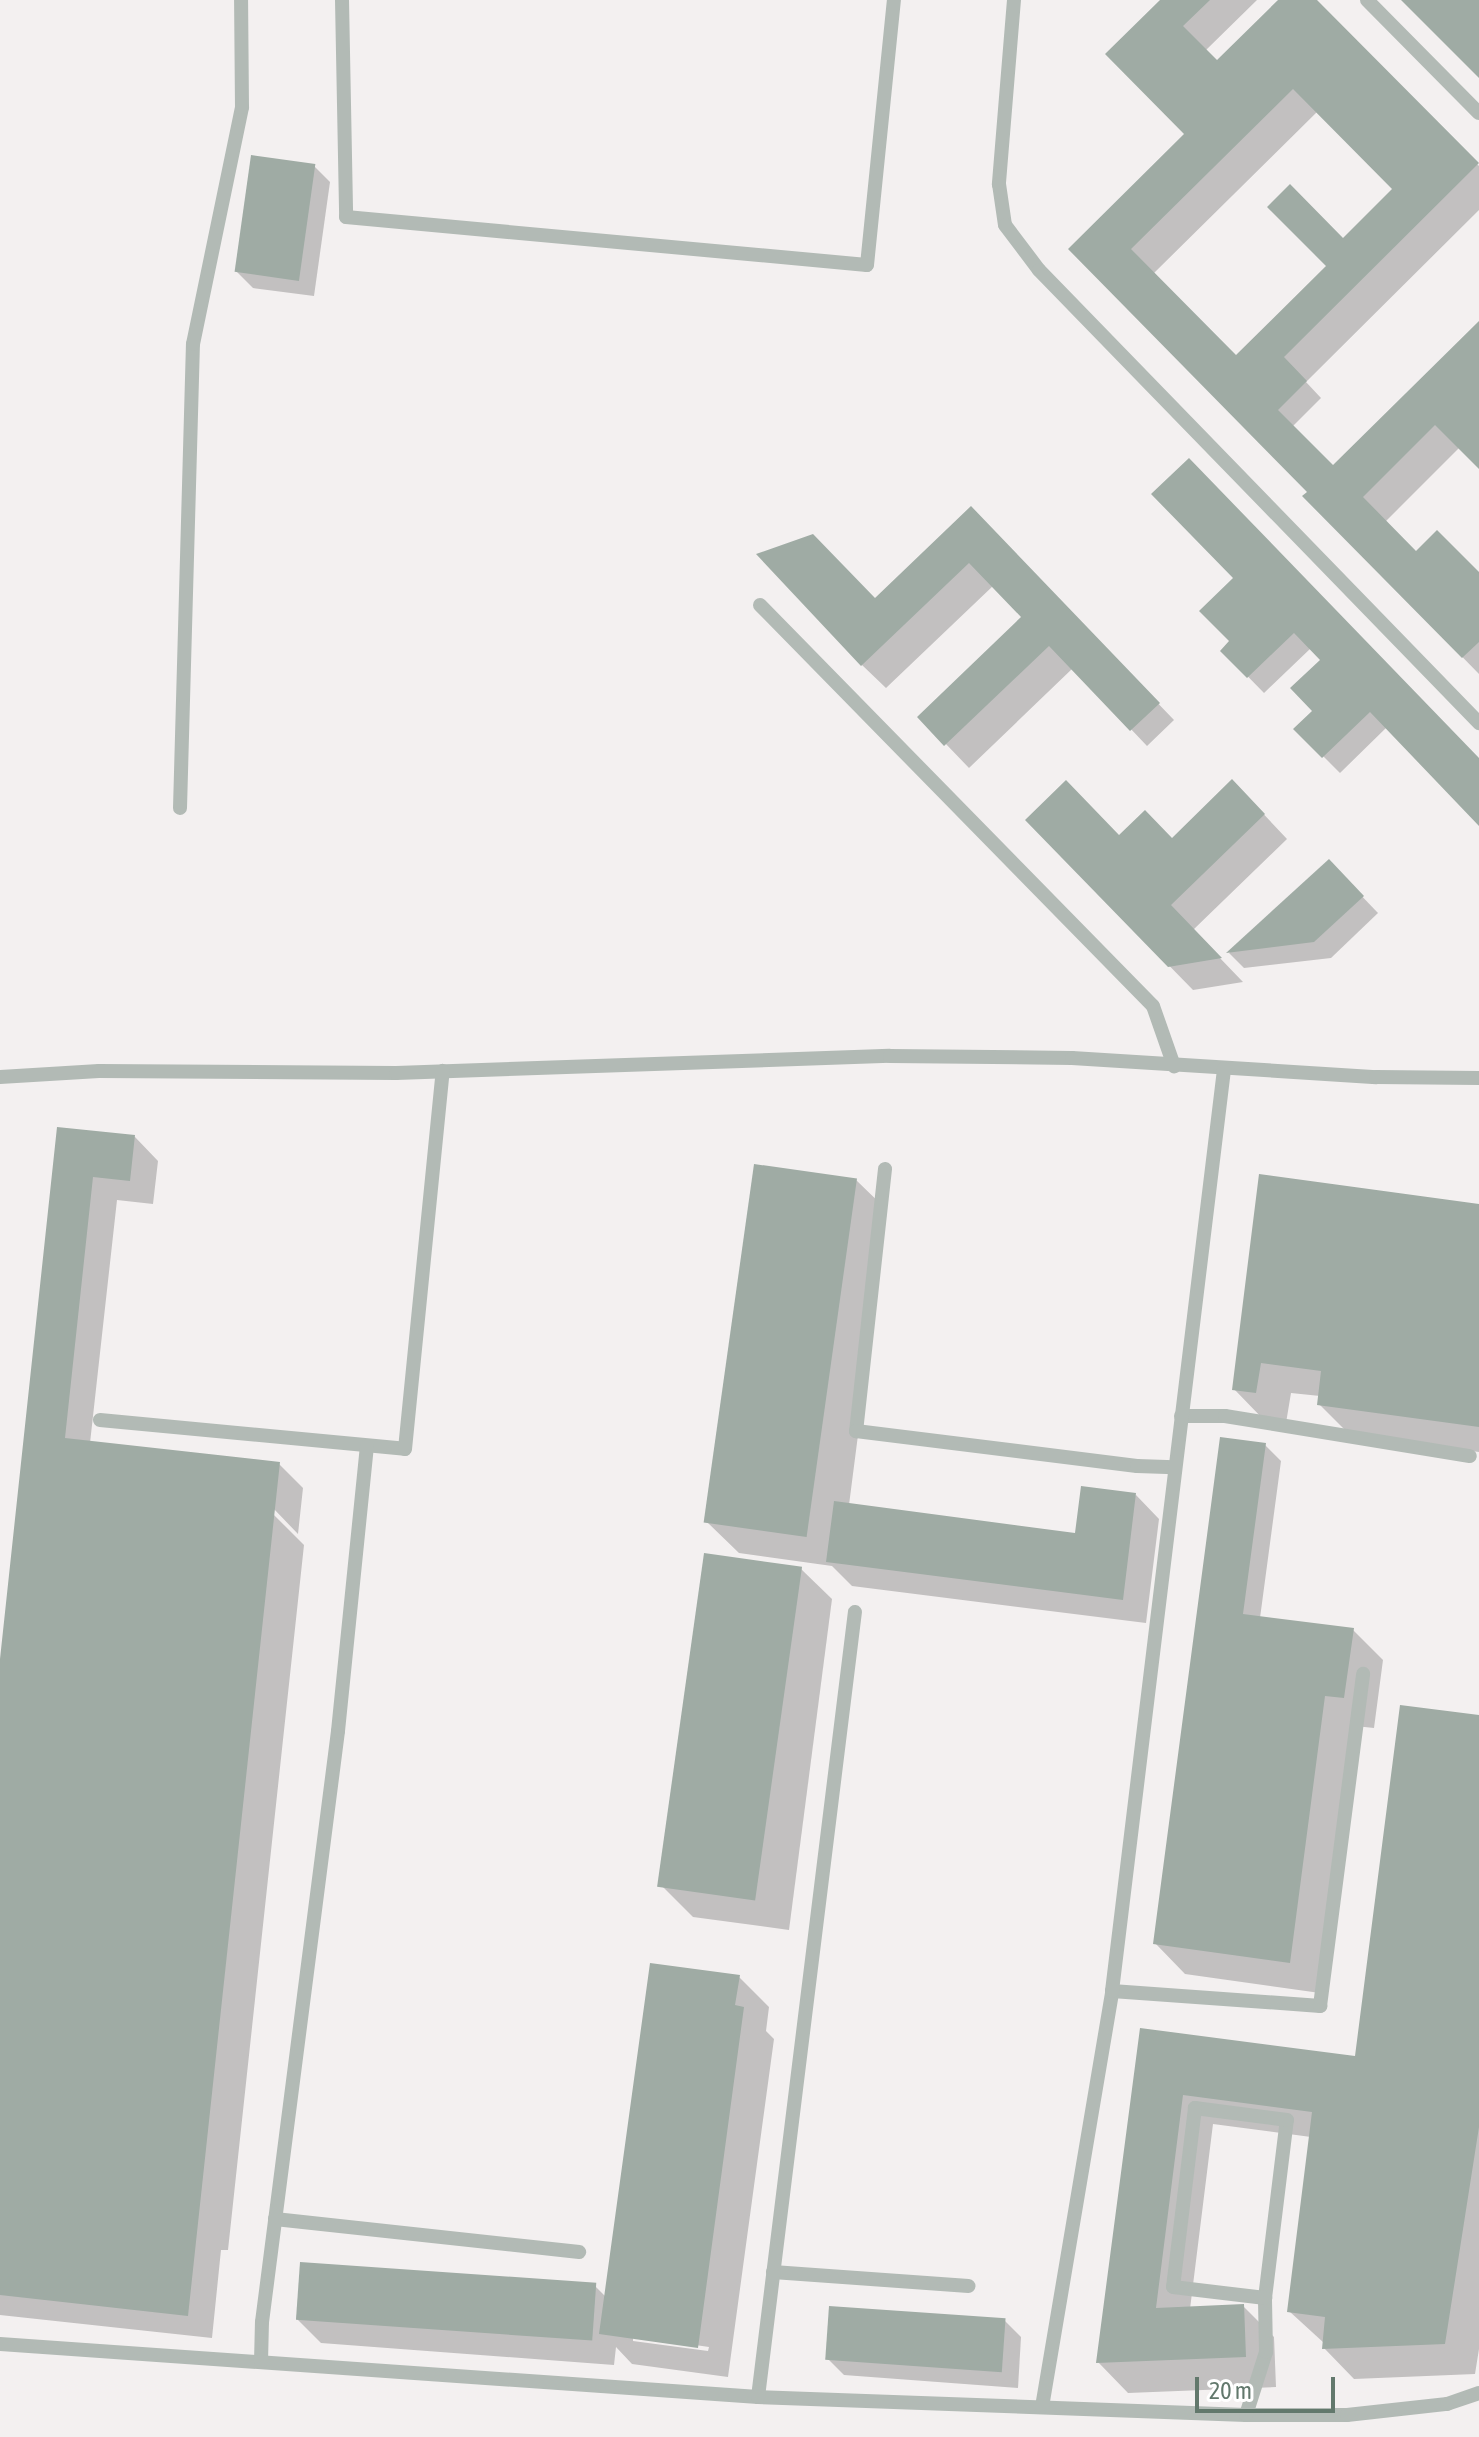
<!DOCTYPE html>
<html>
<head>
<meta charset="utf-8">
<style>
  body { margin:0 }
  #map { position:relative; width:1479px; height:2437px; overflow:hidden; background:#f3f0f0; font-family:"Asap Condensed",sans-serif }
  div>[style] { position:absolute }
  .shadow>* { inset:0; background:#0003 }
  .building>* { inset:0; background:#9faba4; transform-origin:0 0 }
  .minor>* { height:14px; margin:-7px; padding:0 7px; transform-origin:7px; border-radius:7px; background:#b2bab5 }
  span { translate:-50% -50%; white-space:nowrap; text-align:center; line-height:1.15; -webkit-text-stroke:8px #fff; paint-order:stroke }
  .scale { position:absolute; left:1195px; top:2377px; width:140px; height:36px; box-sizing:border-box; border:4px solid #62786c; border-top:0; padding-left:10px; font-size:24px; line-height:28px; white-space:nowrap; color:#62786c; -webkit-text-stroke:6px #fff; paint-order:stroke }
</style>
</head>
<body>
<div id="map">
  <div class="shadow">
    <i style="clip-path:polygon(evenodd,1163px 0,1257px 0,1205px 51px,1217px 63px,1280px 0,1314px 0,1479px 166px,1479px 210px,1306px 382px,1321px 398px,1292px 427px,1333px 468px,1479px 324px,1479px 466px,1460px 447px,1385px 522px,1416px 554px,1479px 574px,1479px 674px,1305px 496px,1310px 492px,1071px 249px,1186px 134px,1163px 0,1318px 111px,1395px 189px,1329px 266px,1237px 358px,1153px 274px,1318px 111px)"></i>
    <i style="clip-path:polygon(314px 166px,330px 182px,314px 296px,253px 288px,237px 272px)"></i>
    <i style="clip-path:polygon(971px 509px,1174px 720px,1147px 746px,1073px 668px,969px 768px,920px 717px,1024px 617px,994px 585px,886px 688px,862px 665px,875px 601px)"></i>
    <i style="clip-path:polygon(1236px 578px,1479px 760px,1479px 823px,1387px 727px,1340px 773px,1296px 729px,1314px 711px,1323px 660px,1311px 648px,1264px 693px,1223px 651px,1233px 642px)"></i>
    <i style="clip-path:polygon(1256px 806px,1287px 839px,1193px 930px,1243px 982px,1193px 990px,1106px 901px,1119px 837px,1172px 840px)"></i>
    <i style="clip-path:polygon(1329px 862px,1378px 913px,1331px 958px,1244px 968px,1229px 953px)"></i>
    <i style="clip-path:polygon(59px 1129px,135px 1137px,158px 1161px,153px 1204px,117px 1200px,90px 1443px,279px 1464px,303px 1488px,298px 1534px,273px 1508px,273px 1514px,304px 1545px,228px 2250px,221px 2250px,212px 2338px,0 2315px,0 1673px)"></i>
    <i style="clip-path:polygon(1261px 1176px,1479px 1206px,1479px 1452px,1350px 1435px,1319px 1404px,1320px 1396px,1291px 1393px,1286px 1423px,1264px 1420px,1234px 1389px)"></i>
    <i style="clip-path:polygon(856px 1180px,887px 1210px,849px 1505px,1077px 1535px,1136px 1495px,1159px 1519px,1146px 1623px,852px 1586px,832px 1566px,739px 1553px,708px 1523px)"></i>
    <i style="clip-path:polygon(1265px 1445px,1281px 1461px,1260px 1618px,1353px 1630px,1383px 1660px,1374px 1728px,1355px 1726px,1320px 1993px,1185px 1974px,1155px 1943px)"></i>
    <i style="clip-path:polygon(801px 1569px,832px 1599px,789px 1930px,693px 1917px,662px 1886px)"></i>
    <i style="clip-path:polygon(1479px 1717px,1479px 2349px,1475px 2374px,1354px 2379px,1324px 2348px,1324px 2343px,1289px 2311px,1311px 2137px,1213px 2124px,1190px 2309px,1243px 2306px,1274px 2337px,1276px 2387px,1128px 2393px,1098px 2362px,1142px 2030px,1357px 2058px)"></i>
    <i style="clip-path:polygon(evenodd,739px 1977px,769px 2007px,766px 2031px,774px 2039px,728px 2377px,632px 2364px,616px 2347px,614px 2365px,321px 2343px,297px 2319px,595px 2286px,606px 2297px,739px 1977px,633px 2336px,709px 2347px,708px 2351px,633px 2341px,633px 2336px)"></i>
    <i style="clip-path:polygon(1005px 2321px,1021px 2337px,1018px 2388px,844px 2375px,828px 2359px)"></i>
  </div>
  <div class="building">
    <i style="clip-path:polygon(evenodd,1160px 0,1210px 0,1183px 26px,1217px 60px,1278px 0,1317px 0,1479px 163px,1284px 357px,1307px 381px,1278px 410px,1333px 465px,1479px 321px,1479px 469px,1435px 425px,1363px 497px,1416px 551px,1437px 530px,1479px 572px,1479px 642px,1462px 658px,1302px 496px,1307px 492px,1068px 249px,1184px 134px,1105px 54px,1160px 0,1293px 89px,1392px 189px,1343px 238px,1290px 184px,1267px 207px,1326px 266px,1236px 355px,1131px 249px,1293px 89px)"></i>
    <i style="clip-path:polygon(1401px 0,1479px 0,1479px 78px)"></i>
    <i style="left:251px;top:155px;width:65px;height:118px;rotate:8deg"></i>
    <i style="clip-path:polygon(1189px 458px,1479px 758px,1479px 826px,1370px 712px,1322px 758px,1293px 729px,1312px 711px,1290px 688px,1320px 660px,1294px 633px,1247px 678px,1220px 651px,1229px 641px,1199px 611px,1233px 578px,1151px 494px)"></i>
    <i style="clip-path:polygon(971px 506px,1160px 703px,1130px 731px,1049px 646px,944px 746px,917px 717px,1021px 617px,969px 563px,861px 666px,756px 554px,813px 534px,875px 598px)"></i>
    <i style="clip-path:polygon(1232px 779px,1265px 814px,1171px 905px,1222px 958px,1168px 967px,1025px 820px,1066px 780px,1119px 835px,1145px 810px,1172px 838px)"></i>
    <i style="clip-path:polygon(1329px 859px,1364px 896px,1314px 942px,1226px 953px)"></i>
    <i style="clip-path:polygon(57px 1127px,135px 1135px,130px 1181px,93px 1177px,65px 1438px,280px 1462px,188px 2316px,0 2295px,0 1659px)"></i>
    <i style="left:754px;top:1164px;width:104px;height:362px;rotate:8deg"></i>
    <i style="clip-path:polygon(1259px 1174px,1479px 1204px,1479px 1427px,1317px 1405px,1321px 1371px,1261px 1363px,1256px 1393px,1232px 1390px)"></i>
    <i style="clip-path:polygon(1220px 1437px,1266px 1443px,1243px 1614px,1354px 1628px,1344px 1698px,1325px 1696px,1290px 1963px,1153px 1944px)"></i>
    <i style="clip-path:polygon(1081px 1486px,1136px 1493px,1123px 1600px,826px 1562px,834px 1501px,1075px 1533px)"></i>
    <i style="left:704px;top:1553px;width:99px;height:337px;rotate:8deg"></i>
    <i style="clip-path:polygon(1400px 1705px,1479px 1715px,1479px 2127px,1445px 2344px,1322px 2349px,1325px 2317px,1287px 2312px,1312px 2112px,1183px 2095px,1156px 2308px,1244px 2304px,1246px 2357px,1096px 2363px,1140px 2028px,1355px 2056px)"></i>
    <i style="clip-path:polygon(650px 1963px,740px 1975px,735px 2005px,744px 2007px,698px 2348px,599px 2334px)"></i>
    <i style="left:300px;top:2262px;width:297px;height:58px;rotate:4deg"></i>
    <i style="left:829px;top:2306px;width:177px;height:54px;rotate:4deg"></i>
  </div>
  <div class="minor">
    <i style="left:342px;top:0;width:217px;rotate:88.9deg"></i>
    <i style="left:346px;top:217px;width:523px;rotate:5.26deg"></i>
    <i style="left:867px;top:265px;width:266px;rotate:-84.2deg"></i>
    <i style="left:1014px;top:0;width:185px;rotate:94.7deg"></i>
    <i style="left:999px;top:184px;width:41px;rotate:81.7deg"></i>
    <i style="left:1005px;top:225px;width:56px;rotate:52.9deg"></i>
    <i style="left:1039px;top:270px;width:632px;rotate:45.83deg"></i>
    <i style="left:1367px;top:0;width:159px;rotate:45.3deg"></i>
    <i style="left:760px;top:605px;width:561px;rotate:45.58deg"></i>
    <i style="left:1153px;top:1006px;width:64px;rotate:70.7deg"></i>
    <i style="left:180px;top:808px;width:464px;rotate:-88.4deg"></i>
    <i style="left:193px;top:344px;width:242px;rotate:-78.3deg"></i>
    <i style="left:242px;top:107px;width:107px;rotate:-90.5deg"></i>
    <i style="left:0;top:1077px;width:99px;rotate:-3.5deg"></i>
    <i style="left:99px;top:1071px;width:297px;rotate:0.4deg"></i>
    <i style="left:396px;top:1073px;width:494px;rotate:-2deg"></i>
    <i style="left:890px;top:1056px;width:182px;rotate:0.6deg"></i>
    <i style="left:1072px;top:1058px;width:305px;rotate:3.6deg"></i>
    <i style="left:1376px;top:1077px;width:103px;rotate:0.6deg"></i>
    <i style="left:885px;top:1169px;width:264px;rotate:96.3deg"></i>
    <i style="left:856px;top:1431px;width:283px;rotate:7.1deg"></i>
    <i style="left:1137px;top:1466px;width:37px;rotate:2deg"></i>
    <i style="left:1181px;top:1416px;width:44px"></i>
    <i style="left:1225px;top:1416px;width:248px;rotate:9.3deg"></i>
    <i style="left:100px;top:1420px;width:306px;rotate:5.4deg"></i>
    <i style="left:405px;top:1449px;width:380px;rotate:-84.3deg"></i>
    <i style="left:1112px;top:1991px;width:209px;rotate:4.1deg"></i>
    <i style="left:1320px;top:2006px;width:335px;rotate:-82.6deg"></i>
    <i style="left:275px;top:2219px;width:306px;rotate:6.2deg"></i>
    <i style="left:773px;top:2272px;width:196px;rotate:4.1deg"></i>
    <i style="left:0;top:2344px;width:760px;rotate:4deg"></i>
    <i style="left:758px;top:2397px;width:488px;rotate:2.1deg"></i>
    <i style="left:1246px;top:2415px;width:101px"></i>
    <i style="left:1347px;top:2415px;width:101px;rotate:-6.3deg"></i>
    <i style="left:1447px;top:2404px;width:34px;rotate:-19deg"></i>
    <i style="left:261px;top:2362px;width:40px;rotate:-88.6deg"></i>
    <i style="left:262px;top:2322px;width:596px;rotate:-82.67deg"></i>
    <i style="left:338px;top:1731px;width:286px;rotate:-84.2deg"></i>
    <i style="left:758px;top:2397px;width:791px;rotate:-82.96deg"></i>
    <i style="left:1042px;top:2407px;width:422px;rotate:-80.4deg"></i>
    <i style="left:1112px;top:1991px;width:929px;rotate:-83.07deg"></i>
    <i style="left:1246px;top:2415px;width:66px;rotate:-72.4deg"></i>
    <i style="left:1266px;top:2352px;width:54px;rotate:-91.1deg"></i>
    <i style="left:1265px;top:2298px;width:179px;rotate:-83deg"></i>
    <i style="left:1287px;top:2120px;width:93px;rotate:-172.6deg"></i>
    <i style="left:1195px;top:2108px;width:180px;rotate:97deg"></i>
    <i style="left:1173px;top:2287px;width:93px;rotate:6.8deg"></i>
  </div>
  <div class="scale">20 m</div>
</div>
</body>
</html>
